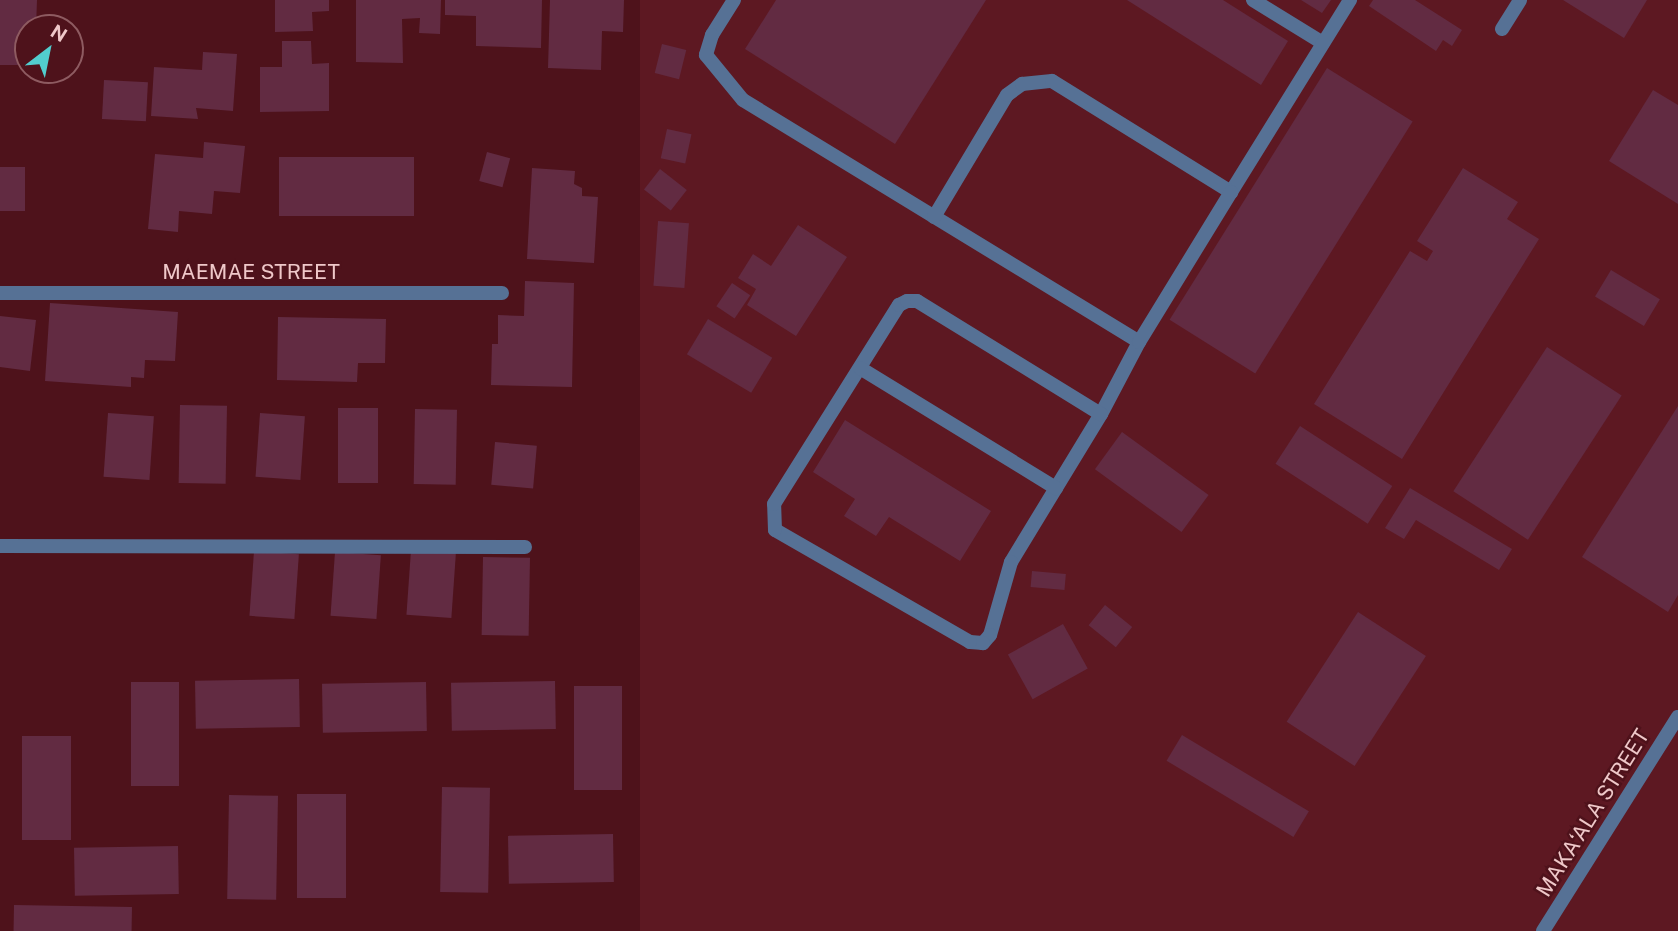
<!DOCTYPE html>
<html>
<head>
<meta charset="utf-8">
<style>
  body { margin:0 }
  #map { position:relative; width:1678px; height:931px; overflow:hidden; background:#4e121b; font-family:"Public Sans",sans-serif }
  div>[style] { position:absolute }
  .built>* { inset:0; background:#5d1822; transform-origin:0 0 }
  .building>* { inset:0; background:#622b42; transform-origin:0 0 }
  .service>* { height:14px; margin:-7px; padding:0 7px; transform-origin:7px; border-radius:7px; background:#567195 }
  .minor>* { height:14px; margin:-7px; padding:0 7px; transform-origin:7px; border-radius:7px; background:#567195 }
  span { translate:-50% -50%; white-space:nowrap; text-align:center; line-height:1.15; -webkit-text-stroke:5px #4e121b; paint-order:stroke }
  .street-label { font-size:21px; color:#efc8c9 }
  .north { position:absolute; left:14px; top:14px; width:70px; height:70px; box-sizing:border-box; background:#4e121b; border:2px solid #8e5b61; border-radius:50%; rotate:32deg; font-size:19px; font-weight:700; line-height:28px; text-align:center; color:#efc8c9 }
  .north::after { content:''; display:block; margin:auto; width:24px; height:32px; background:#52cdce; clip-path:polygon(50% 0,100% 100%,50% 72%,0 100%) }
</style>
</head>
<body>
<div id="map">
  <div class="built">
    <i style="left:640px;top:0;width:1038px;height:931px"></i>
  </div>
  <div class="building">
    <i style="clip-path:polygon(0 0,37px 0,36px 28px,28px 28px,28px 65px,0 65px)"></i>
    <i style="clip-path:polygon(275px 0,329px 0,329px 11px,312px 12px,313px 31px,275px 32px)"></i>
    <i style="clip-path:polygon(356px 0,441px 0,440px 34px,419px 33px,420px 18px,402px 19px,403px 63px,356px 62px)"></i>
    <i style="clip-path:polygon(445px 0,542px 0,541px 48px,476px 46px,476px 16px,445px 15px)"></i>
    <i style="clip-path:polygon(550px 0,624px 0,623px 32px,602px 31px,601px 70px,548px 68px)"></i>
    <i style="clip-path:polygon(776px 0,986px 0,895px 144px,745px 49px)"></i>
    <i style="clip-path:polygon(1127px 0,1223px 0,1288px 41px,1261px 85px)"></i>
    <i style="clip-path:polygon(1301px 0,1331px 0,1322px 13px)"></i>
    <i style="clip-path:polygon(1373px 0,1415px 0,1462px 30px,1452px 46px,1443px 40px,1436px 51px,1369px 6px)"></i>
    <i style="clip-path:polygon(1563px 0,1647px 0,1624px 38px)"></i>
    <i style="clip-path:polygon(282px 41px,311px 41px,312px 64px,329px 63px,329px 111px,260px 112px,260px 67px,282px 67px)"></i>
    <i style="left:662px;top:44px;width:25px;height:30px;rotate:14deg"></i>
    <i style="clip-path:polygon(203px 52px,237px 54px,233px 111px,196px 108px,198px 119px,151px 116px,154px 67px,202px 70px)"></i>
    <i style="left:1327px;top:68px;width:101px;height:297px;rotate:32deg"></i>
    <i style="left:104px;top:80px;width:44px;height:39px;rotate:3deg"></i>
    <i style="clip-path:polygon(1653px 90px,1678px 105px,1678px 204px,1609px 161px)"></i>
    <i style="left:667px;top:129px;width:25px;height:30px;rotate:12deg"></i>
    <i style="clip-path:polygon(204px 142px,245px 146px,240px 193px,214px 191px,212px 214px,179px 211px,178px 232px,148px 229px,155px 154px,203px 158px)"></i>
    <i style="left:487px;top:152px;width:24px;height:30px;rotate:15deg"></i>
    <i style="left:279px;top:157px;width:135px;height:59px"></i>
    <i style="left:0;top:167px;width:25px;height:44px"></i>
    <i style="clip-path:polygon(532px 168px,575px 171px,574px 184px,582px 188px,582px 196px,598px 197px,594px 263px,527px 259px)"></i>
    <i style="clip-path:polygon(1463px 168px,1518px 202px,1507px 219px,1539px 239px,1402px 459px,1314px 404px,1410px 251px,1427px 261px,1433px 251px,1417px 241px)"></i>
    <i style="left:660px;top:169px;width:34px;height:26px;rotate:38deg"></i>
    <i style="left:658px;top:221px;width:31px;height:65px;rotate:4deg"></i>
    <i style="clip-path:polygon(798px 225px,847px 257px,796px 336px,747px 305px,756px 289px,738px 278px,753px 254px,771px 266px)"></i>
    <i style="left:1611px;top:270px;width:57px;height:31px;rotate:31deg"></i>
    <i style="clip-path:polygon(525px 281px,574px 283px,572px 387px,491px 385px,492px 344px,498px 344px,498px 315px,524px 316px)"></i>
    <i style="left:732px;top:283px;width:22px;height:28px;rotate:34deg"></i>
    <i style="clip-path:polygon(50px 303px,178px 312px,175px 361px,145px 360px,144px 378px,131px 377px,131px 387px,45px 381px)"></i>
    <i style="clip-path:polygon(0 316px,36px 320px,30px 371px,0 367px)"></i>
    <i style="clip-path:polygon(278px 317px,386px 319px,385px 363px,358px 363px,357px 382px,277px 380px)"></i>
    <i style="left:708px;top:319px;width:75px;height:41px;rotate:31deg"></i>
    <i style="left:1547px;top:347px;width:89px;height:172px;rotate:33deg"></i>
    <i style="left:180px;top:405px;width:47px;height:78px;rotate:1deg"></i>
    <i style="clip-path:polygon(1678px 406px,1678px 595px,1668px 612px,1582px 557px)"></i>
    <i style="left:338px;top:408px;width:40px;height:75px"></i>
    <i style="left:415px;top:409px;width:42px;height:75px;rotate:1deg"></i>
    <i style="left:108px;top:413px;width:46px;height:64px;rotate:4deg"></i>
    <i style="left:260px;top:413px;width:45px;height:64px;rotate:4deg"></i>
    <i style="clip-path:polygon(845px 420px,991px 511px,960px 561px,889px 517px,876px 536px,844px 516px,855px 499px,813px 472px)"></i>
    <i style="left:1300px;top:426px;width:110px;height:45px;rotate:33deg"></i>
    <i style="left:1122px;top:432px;width:107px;height:46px;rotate:36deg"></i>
    <i style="left:495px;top:442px;width:42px;height:43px;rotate:5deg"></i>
    <i style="clip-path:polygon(1410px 488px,1512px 549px,1499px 570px,1416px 520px,1404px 539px,1385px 528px)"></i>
    <i style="left:411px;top:550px;width:45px;height:65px;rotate:4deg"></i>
    <i style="left:254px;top:551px;width:45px;height:65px;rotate:4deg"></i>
    <i style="left:335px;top:552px;width:46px;height:64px;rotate:4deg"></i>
    <i style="left:483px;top:557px;width:47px;height:78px;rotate:1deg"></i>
    <i style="left:1032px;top:571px;width:34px;height:16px;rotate:5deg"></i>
    <i style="left:1105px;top:605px;width:35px;height:26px;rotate:39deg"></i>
    <i style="left:1358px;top:612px;width:81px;height:131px;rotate:33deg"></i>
    <i style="left:1063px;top:624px;width:51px;height:63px;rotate:61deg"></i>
    <i style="left:299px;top:679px;width:48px;height:104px;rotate:89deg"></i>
    <i style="left:555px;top:681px;width:48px;height:104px;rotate:89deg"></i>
    <i style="left:131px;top:682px;width:48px;height:104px"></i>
    <i style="left:426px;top:682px;width:49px;height:104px;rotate:89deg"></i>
    <i style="left:574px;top:686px;width:48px;height:104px"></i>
    <i style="left:1182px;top:735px;width:148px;height:30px;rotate:31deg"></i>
    <i style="left:22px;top:736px;width:49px;height:104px"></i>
    <i style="left:442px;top:787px;width:48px;height:105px;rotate:1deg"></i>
    <i style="left:297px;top:794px;width:49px;height:104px"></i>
    <i style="left:229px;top:795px;width:49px;height:104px;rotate:1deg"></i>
    <i style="left:613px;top:834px;width:48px;height:105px;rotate:89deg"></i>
    <i style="left:178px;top:846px;width:48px;height:104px;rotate:89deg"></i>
    <i style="left:14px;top:905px;width:118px;height:26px;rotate:1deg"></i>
  </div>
  <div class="service">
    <i style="left:734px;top:0;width:41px;rotate:122.2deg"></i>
    <i style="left:712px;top:35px;width:21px;rotate:107deg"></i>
    <i style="left:706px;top:55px;width:58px;rotate:50.6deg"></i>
    <i style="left:743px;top:100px;width:464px;rotate:31.4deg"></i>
    <i style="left:1139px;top:342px;width:81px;rotate:117.8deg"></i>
    <i style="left:1101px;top:414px;width:173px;rotate:121.3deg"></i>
    <i style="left:1011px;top:562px;width:76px;rotate:106deg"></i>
    <i style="left:990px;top:635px;width:11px;rotate:131deg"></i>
    <i style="left:983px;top:643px;width:13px;rotate:-176deg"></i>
    <i style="left:970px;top:642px;width:225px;rotate:-150.1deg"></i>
    <i style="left:775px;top:530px;width:26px;rotate:-92deg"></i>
    <i style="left:774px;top:504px;width:235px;rotate:-57.9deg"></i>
    <i style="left:899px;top:305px;width:9px;rotate:-27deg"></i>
    <i style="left:907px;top:301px;width:10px"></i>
    <i style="left:917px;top:301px;width:216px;rotate:31.6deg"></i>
    <i style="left:1253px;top:0;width:82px;rotate:31.6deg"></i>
    <i style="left:1502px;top:29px;width:34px;rotate:-58deg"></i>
    <i style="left:1231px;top:192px;width:226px;rotate:-58.2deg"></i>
    <i style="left:934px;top:217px;width:142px;rotate:-59.1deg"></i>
    <i style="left:1007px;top:95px;width:19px;rotate:-36deg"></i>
    <i style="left:1022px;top:84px;width:30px;rotate:-6deg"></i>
    <i style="left:1052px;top:81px;width:211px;rotate:31.8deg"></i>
    <i style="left:1231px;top:192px;width:176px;rotate:121.5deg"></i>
    <i style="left:860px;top:368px;width:230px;rotate:31.5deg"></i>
    <i style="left:0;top:546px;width:525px;rotate:0.11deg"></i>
  </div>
  <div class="minor">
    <i style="left:0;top:293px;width:502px"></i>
    <i style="left:1543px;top:931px;width:253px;rotate:-57.8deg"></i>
  </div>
  <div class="street-label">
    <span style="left:251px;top:272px">MAEMAE STREET</span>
    <span style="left:1593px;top:813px;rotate:-58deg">MAKA‘ALA STREET</span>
  </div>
  <div class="north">N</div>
</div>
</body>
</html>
